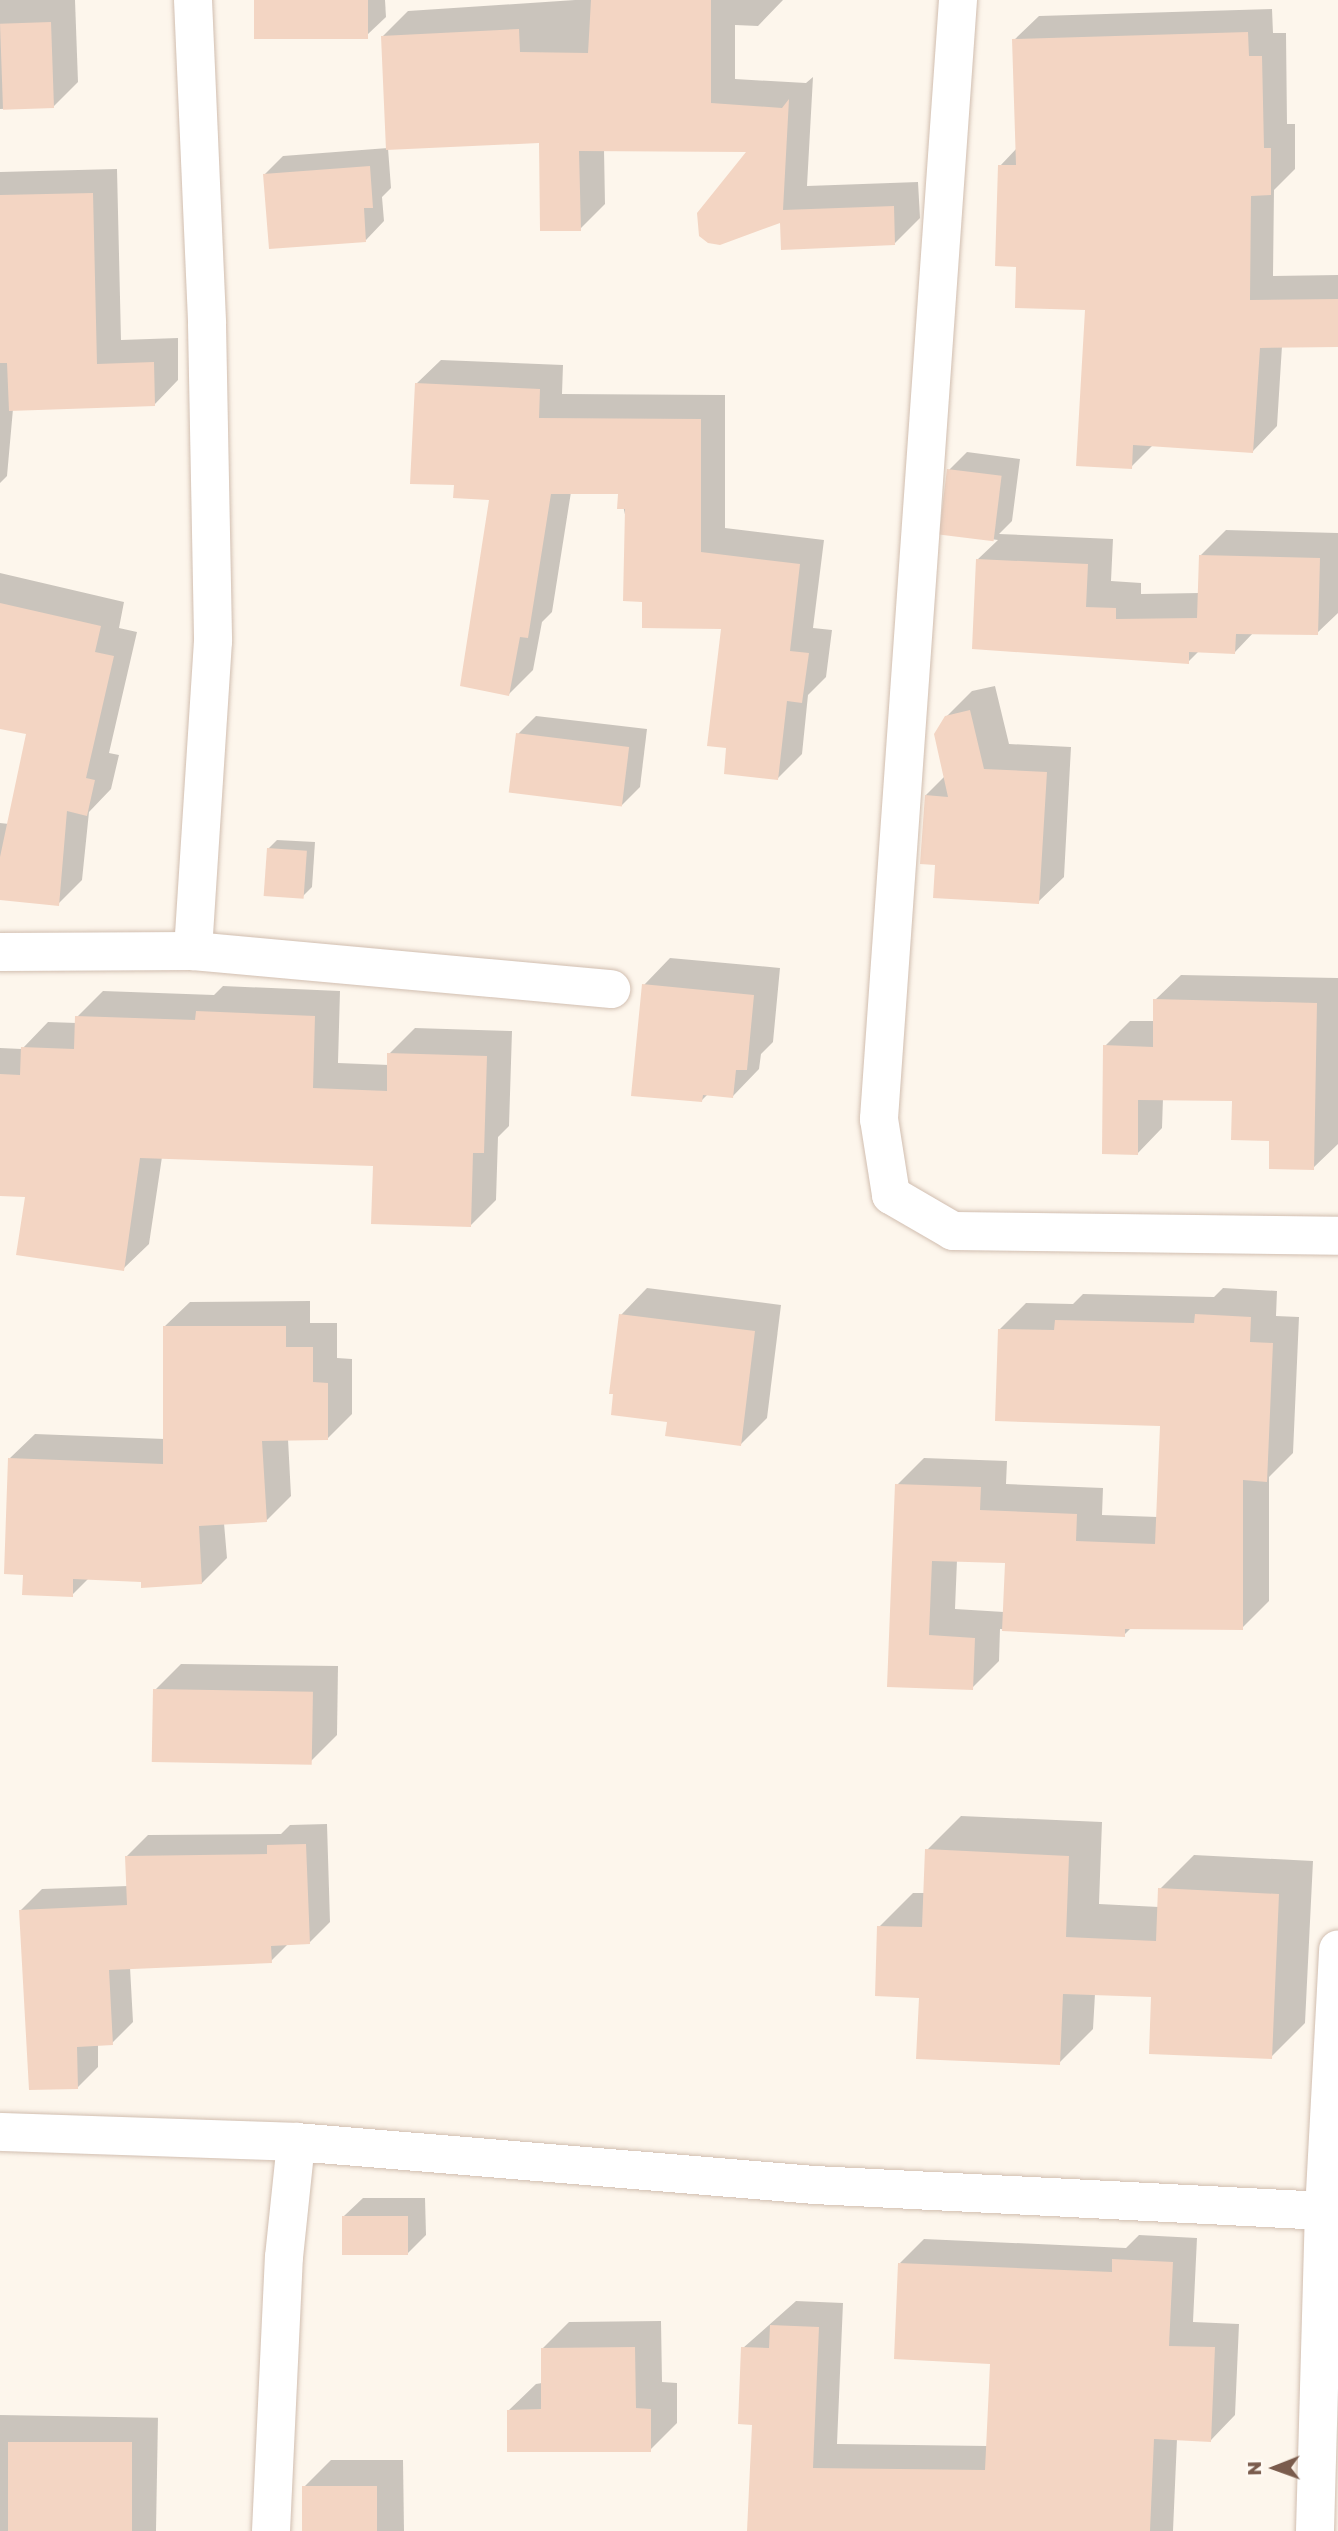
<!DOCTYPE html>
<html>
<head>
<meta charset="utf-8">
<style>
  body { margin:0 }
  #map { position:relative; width:1338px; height:2531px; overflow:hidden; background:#fdf6ec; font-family:"Golos Text",sans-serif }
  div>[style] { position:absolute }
  .shadow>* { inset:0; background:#0003; transform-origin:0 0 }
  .building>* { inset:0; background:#f3d5c3; transform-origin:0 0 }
  .roads { filter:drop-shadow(0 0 2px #d1beb0) drop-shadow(0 0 2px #d1beb0) }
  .minor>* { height:38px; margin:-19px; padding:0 19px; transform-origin:19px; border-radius:19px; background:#fff }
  span { translate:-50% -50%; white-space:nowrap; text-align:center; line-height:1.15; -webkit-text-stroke:5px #fffaf3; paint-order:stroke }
  .north { position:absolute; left:1240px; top:2433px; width:70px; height:70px; -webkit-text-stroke:5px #fffaf3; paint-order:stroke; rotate:269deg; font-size:19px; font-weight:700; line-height:28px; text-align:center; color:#7a5c4d }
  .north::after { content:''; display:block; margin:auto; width:24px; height:32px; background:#7a5c4d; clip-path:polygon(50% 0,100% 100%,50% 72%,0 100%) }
</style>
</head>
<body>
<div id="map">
  <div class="shadow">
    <i style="clip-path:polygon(0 0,75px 0,78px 82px,53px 107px,0 109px)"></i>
    <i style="clip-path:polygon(256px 0,385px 0,386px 17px,367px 35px)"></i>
    <i style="clip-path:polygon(575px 0,783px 0,758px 26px,735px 25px,735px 79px,806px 83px,813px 77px,807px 186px,918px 182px,920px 218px,895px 243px,782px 220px,750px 150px,604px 149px,605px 204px,580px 229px,540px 141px,383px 36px,408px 11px)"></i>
    <i style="clip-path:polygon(1272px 9px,1273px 33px,1286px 33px,1287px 124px,1295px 124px,1295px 169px,1274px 190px,1273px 276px,1338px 275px,1338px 345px,1282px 346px,1277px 426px,1253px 451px,1153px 445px,1131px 467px,1086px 308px,1018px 265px,1000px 166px,1017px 148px,1014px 40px,1039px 16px)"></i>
    <i style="clip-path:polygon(388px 148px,391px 188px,382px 197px,384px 221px,366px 240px,264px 175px,283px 156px)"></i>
    <i style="clip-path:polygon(117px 169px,121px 340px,178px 338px,178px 380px,154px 405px,13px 409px,7px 476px,0 483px,0 172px)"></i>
    <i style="clip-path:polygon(441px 360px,563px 365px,562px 394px,725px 395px,725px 528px,824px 540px,813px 628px,832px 630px,826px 677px,808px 695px,802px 754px,778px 778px,728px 747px,723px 627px,644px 600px,620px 492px,571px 492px,552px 612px,542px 622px,533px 670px,509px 694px,491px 499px,456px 484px,416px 384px)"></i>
    <i style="clip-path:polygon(967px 452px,1020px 459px,1012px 521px,999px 534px,1113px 539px,1111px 581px,1141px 583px,1141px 594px,1199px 593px,1200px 556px,1226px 530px,1338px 533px,1338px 613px,1317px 633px,1254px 632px,1235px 652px,1199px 651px,1188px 662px,977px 560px,998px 540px,944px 533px,949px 470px)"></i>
    <i style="clip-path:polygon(0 573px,124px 602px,119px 628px,137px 632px,109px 753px,119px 755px,111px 789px,89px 812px,82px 880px,58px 904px,0 898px,0 823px,9px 824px,28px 733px,0 727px)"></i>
    <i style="clip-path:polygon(995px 686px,1009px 744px,1071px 747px,1064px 877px,1038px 902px,937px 863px,926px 795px,945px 776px,946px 717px,972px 691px)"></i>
    <i style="clip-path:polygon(536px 716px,647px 729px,640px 787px,622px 805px,518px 734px)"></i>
    <i style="clip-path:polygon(277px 840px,315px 842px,312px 887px,303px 896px,268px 849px)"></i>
    <i style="clip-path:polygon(670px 958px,780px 968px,773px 1042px,761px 1054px,759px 1069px,733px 1096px,708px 1094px,702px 1100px,644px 985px)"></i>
    <i style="clip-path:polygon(1181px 975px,1338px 978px,1338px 1144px,1313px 1168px,1271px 1139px,1234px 1100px,1163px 1098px,1162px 1128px,1137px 1154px,1105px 1046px,1130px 1021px,1155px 1021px,1155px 1000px)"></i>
    <i style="clip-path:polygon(223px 986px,340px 991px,338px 1063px,389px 1065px,389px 1054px,415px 1028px,512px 1031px,509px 1126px,498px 1137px,496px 1200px,471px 1225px,374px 1165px,162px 1157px,149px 1244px,123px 1269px,27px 1195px,0 1194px,0 1048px,22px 1049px,48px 1022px,77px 1023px,77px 1017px,103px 991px,214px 995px)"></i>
    <i style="clip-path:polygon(647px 1288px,781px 1305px,767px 1418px,740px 1445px,669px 1420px,621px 1315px)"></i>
    <i style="clip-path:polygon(evenodd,1223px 1288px,1277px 1291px,1276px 1316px,1299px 1317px,1293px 1453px,1269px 1477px,1269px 1601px,1242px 1628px,1132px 1627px,1124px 1635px,1000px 1629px,999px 1661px,972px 1688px,889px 1685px,897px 1485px,924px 1458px,1007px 1461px,1006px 1484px,1103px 1488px,1102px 1515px,1158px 1517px,1162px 1424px,999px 1330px,1026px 1303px,1073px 1304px,1083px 1294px,1214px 1297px,1223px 1288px,957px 1560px,1007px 1561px,1004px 1612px,955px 1609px,957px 1560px)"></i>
    <i style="clip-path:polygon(310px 1301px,310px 1323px,337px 1323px,337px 1358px,352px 1359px,352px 1414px,327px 1439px,288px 1439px,291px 1496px,266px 1521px,224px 1523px,227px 1558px,202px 1583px,89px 1578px,72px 1595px,25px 1573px,10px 1458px,35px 1434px,165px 1439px,165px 1326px,190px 1302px)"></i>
    <i style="clip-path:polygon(181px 1664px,338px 1666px,337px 1735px,311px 1761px,155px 1690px)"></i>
    <i style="clip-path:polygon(961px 1816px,1102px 1822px,1099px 1904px,1159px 1907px,1160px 1889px,1194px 1855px,1313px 1861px,1305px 2023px,1271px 2057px,1153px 1996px,1095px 1994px,1093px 2029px,1059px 2063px,921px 1996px,879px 1927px,913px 1893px,925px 1893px,927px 1850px)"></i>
    <i style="clip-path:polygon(327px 1824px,330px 1922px,309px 1943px,289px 1943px,271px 1961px,130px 1967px,133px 2022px,112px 2043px,98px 2044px,98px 2067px,77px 2088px,21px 1910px,42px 1889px,128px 1886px,127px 1856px,148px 1835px,281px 1834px,290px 1825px)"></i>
    <i style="clip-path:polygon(363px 2198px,425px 2198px,426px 2235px,408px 2253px,344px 2216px)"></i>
    <i style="clip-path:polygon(1139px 2235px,1197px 2238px,1193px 2322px,1239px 2324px,1235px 2415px,1211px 2440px,1177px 2439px,1173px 2531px,749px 2531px,754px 2423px,743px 2348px,796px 2301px,843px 2303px,837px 2444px,988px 2446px,992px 2362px,900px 2263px,924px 2239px,1126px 2248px)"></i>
    <i style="clip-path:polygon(661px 2321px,662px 2382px,677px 2383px,677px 2423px,650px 2450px,509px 2410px,536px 2384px,542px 2383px,542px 2349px,569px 2322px)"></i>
    <i style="left:0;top:2415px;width:158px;height:116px;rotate:1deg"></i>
    <i style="clip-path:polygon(331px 2460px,403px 2460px,404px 2531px,304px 2531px,304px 2487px)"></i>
  </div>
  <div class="building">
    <i style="left:254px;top:0;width:114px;height:39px"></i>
    <i style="clip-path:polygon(591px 0,711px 0,711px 103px,782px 108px,789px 99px,783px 210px,894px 206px,895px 245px,781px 250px,780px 223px,720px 245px,708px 243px,699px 236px,697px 213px,746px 152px,579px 151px,581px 231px,540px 231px,539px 143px,386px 150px,381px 36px,519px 29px,520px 52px,588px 53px)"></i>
    <i style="left:51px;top:22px;width:86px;height:51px;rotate:88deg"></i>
    <i style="clip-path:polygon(1248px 32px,1249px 56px,1262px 56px,1264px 148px,1271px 148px,1271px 195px,1251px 196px,1250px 300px,1338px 299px,1338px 347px,1260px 348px,1253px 453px,1133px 445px,1132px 469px,1076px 466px,1085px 310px,1015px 308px,1016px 267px,995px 266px,998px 165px,1016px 165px,1012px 39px)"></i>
    <i style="clip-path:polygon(370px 166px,373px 208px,364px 208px,366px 242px,269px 249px,263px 174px)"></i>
    <i style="clip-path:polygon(93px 193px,97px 364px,154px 362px,155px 406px,9px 411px,7px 363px,0 363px,0 195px)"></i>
    <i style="clip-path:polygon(415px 383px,540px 389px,539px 418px,701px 419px,701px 552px,800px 564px,790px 651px,809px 653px,802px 703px,787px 701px,778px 780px,724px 774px,726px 748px,707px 746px,721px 629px,642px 628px,642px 602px,623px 601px,625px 509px,617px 509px,618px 494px,551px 494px,528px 638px,520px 637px,509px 696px,460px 686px,489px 500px,453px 498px,454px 485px,410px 484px)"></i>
    <i style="left:947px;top:469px;width:55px;height:66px;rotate:7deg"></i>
    <i style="clip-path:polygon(1199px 555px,1320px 558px,1318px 635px,1236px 634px,1235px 654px,1189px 652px,1189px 664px,972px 649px,976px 559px,1088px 564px,1086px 607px,1116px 608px,1116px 619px,1197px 618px)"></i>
    <i style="clip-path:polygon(0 603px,101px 626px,95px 652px,114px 656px,86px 778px,95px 780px,87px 816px,67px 811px,59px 906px,0 900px,0 857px,26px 734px,0 729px)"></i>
    <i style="clip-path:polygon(970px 710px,984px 769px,1047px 772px,1039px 904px,933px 898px,935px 865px,920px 864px,925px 795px,948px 797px,934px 734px,945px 716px)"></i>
    <i style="left:516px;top:733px;width:114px;height:60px;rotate:7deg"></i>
    <i style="left:267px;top:848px;width:40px;height:48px;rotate:4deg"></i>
    <i style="clip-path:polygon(642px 984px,754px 995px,747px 1070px,736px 1070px,733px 1098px,703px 1095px,702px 1102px,631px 1096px)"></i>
    <i style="clip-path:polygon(1153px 999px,1317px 1003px,1314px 1170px,1269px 1169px,1269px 1141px,1231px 1140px,1232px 1101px,1138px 1100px,1138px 1155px,1102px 1154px,1103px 1045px,1153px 1047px)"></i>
    <i style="clip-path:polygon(196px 1011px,315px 1016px,313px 1088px,387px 1091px,387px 1053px,487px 1056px,484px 1153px,473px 1153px,471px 1227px,371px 1224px,373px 1166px,140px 1158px,124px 1271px,16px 1255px,25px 1197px,0 1196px,0 1074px,20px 1075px,21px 1047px,74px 1049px,75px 1016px,195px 1020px)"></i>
    <i style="clip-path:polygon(619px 1314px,755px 1331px,741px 1446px,665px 1436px,667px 1422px,611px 1415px,613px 1394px,609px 1394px)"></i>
    <i style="clip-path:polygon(1195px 1314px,1251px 1317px,1250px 1342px,1273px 1343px,1267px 1482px,1243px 1480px,1243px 1630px,1125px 1629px,1125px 1637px,1002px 1631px,1005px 1563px,932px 1561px,929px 1635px,975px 1638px,973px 1690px,887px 1687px,895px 1484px,981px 1487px,980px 1510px,1077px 1514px,1076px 1541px,1155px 1544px,1160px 1426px,995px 1421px,998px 1329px,1054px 1330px,1055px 1320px,1194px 1323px)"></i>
    <i style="clip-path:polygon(163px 1326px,286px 1326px,286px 1347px,313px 1347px,313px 1382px,328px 1383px,328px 1440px,262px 1441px,267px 1522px,199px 1526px,202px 1584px,141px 1588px,141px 1582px,73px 1579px,73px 1597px,22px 1595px,23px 1575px,4px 1574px,8px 1458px,163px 1464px)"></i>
    <i style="left:153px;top:1689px;width:160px;height:73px;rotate:1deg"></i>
    <i style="clip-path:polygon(306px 1844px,310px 1944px,271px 1946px,272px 1963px,109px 1970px,113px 2045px,77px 2047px,78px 2089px,29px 2090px,19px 1910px,127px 1905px,125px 1856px,267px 1854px,267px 1845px)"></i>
    <i style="clip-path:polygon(925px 1849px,1069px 1856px,1066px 1937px,1156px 1941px,1158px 1888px,1279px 1894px,1272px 2059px,1149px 2054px,1151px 1997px,1063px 1994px,1060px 2065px,916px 2059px,919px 1998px,875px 1996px,877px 1926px,922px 1927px)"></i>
    <i style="left:342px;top:2216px;width:66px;height:39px"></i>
    <i style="clip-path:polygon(1112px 2259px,1173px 2262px,1169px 2346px,1215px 2347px,1211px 2442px,1154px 2439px,1150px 2531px,747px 2531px,752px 2425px,738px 2424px,741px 2347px,769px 2348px,770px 2325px,819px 2327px,813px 2468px,985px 2470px,990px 2364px,894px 2359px,898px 2263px,1112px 2272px)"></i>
    <i style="clip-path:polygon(635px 2347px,636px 2408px,651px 2409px,651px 2452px,507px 2452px,507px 2410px,541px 2409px,541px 2348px)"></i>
    <i style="left:8px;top:2442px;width:124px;height:89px"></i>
    <i style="left:302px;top:2486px;width:75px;height:45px"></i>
  </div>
  <div class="roads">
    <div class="minor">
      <i style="left:193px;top:0;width:324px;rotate:87.5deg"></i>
      <i style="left:207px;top:324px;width:317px;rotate:88.9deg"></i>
      <i style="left:213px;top:641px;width:311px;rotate:93.7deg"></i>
      <i style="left:958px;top:0;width:1122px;rotate:94.04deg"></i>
      <i style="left:879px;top:1119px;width:77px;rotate:81deg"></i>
      <i style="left:891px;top:1195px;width:72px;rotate:30.1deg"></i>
      <i style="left:953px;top:1231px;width:385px;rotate:0.7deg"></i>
      <i style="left:0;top:952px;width:193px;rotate:-0.3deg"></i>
      <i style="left:193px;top:951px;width:420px;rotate:5.2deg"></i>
      <i style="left:0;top:2132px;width:296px;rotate:1.9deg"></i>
      <i style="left:296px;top:2142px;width:521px;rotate:4.74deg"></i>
      <i style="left:815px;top:2185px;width:510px;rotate:2.92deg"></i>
      <i style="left:271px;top:2531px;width:274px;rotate:-87.3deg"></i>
      <i style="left:284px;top:2257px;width:116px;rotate:-84deg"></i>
      <i style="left:1315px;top:2531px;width:320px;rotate:-88.4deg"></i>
      <i style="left:1324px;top:2211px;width:262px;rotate:-86.9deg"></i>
    </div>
  </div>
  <div class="north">N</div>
</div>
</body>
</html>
